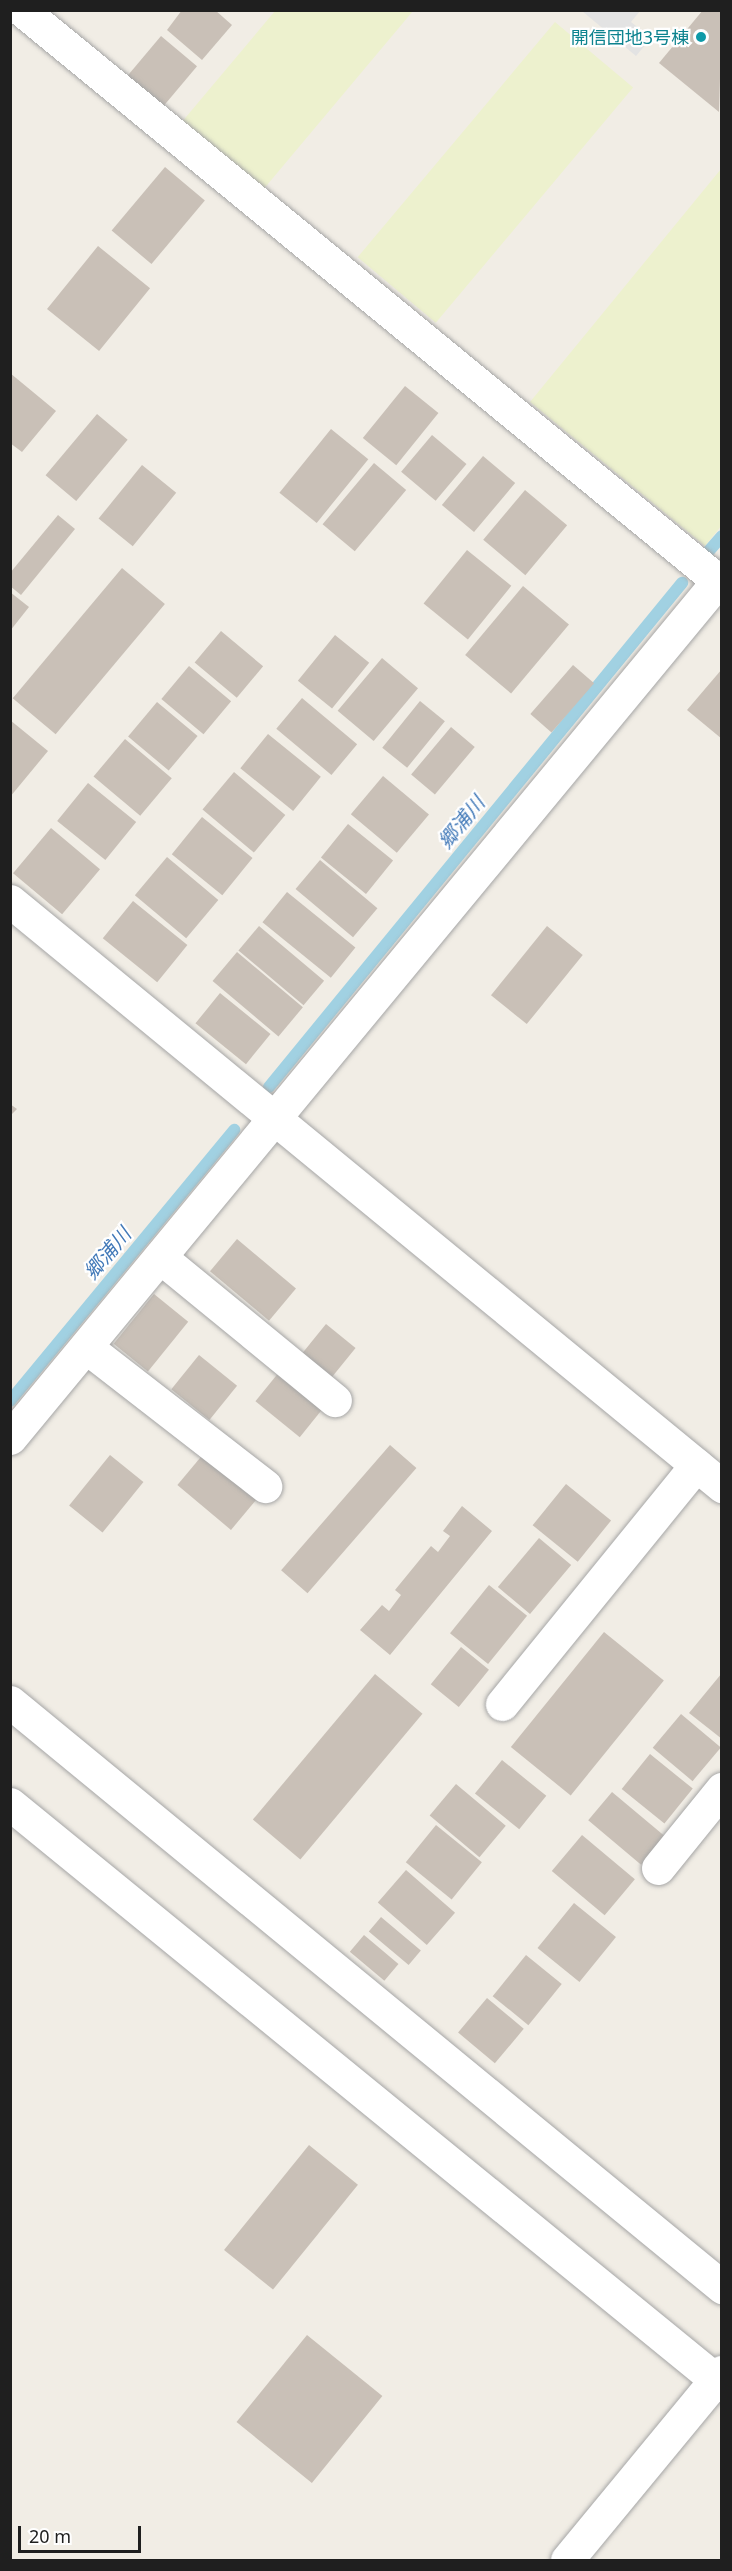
<!DOCTYPE html>
<html>
<head>
<meta charset="utf-8">
<style>
  body { margin:0 }
  #map { position:relative; width:732px; height:2571px; overflow:hidden; background:#f1ede5; font-family:"Noto Sans","Noto Sans JP",sans-serif }
  div>[style] { position:absolute }
  .farmland>* { inset:0; background:#edf1ce; transform-origin:0 0 }
  .parking>* { inset:0; background:#e3e3e3 }
  .stream>* { height:12px; margin:-6px; padding:0 6px; transform-origin:6px; border-radius:6px; background:#a1d1e2 }
  .building>* { inset:0; background:#c9c0b7; transform-origin:0 0 }
  .roads { filter:drop-shadow(0 0 2px #a6a6a6) drop-shadow(0 0 2px #a6a6a6) }
  .minor>* { height:33px; margin:-16.5px; padding:0 16.5px; transform-origin:16.5px; border-radius:16.5px; background:#fff }
  .dots>* { width:16px; height:16px; translate:-50% -50%; box-sizing:border-box; border:3px solid #fff; border-radius:50% }
  span { translate:-50% -50%; white-space:nowrap; text-align:center; line-height:1.15; -webkit-text-stroke:4.5px #fff; paint-order:stroke }
  .culture-label { font-size:18px; color:#0d838f }
  .right { translate:-100% -50%; text-align:right }
  .water-label { font-size:20px; color:#4279b8; font-style:italic }
  .frame { position:absolute; inset:0; border:12px solid #1f1f1f; pointer-events:none }
  .scale { position:absolute; left:18px; top:2526px; width:123px; height:27px; box-sizing:border-box; border:3px solid #1f1f1f; border-top:0; padding-left:8px; font-size:18px; line-height:21px; white-space:nowrap; color:#1f1f1f; -webkit-text-stroke:4px #fff; paint-order:stroke }
</style>
</head>
<body>
<div id="map">
  <div class="farmland">
    <i style="clip-path:polygon(275px 11px,413px 11px,262px 191px,181px 123px)"></i>
    <i style="left:555px;top:22px;width:102px;height:307px;rotate:40deg"></i>
    <i style="clip-path:polygon(721px 169px,722px 525px,705px 546px,530px 402px)"></i>
  </div>
  <div class="parking">
    <i style="clip-path:polygon(582px 11px,640px 11px,631px 22px,651px 38px,636px 56px)"></i>
  </div>
  <div class="stream">
    <i style="left:708px;top:552px;width:21px;rotate:-49deg"></i>
    <i style="left:269px;top:1087px;width:652px;rotate:-50.67deg"></i>
    <i style="left:10px;top:1401px;width:352px;rotate:-50.4deg"></i>
  </div>
  <div class="building">
    <i style="clip-path:polygon(182px 10px,215px 10px,232px 25px,202px 60px,167px 30px)"></i>
    <i style="clip-path:polygon(703px 10px,722px 10px,719px 112px,659px 63px)"></i>
    <i style="left:161px;top:36px;width:47px;height:52px;rotate:40deg"></i>
    <i style="left:165px;top:167px;width:52px;height:83px;rotate:40deg"></i>
    <i style="left:98px;top:246px;width:67px;height:81px;rotate:39deg"></i>
    <i style="clip-path:polygon(10px 373px,56px 411px,22px 452px,10px 443px)"></i>
    <i style="left:405px;top:386px;width:43px;height:67px;rotate:39deg"></i>
    <i style="left:97px;top:414px;width:40px;height:80px;rotate:40deg"></i>
    <i style="left:331px;top:429px;width:48px;height:82px;rotate:39deg"></i>
    <i style="left:432px;top:435px;width:45px;height:48px;rotate:40deg"></i>
    <i style="left:483px;top:456px;width:42px;height:64px;rotate:40deg"></i>
    <i style="left:374px;top:463px;width:42px;height:80px;rotate:40deg"></i>
    <i style="left:142px;top:465px;width:44px;height:69px;rotate:39deg"></i>
    <i style="left:525px;top:490px;width:55px;height:65px;rotate:40deg"></i>
    <i style="clip-path:polygon(58px 515px,75px 529px,21px 595px,10px 586px,10px 573px)"></i>
    <i style="left:467px;top:550px;width:57px;height:69px;rotate:39deg"></i>
    <i style="left:122px;top:568px;width:56px;height:170px;rotate:40deg"></i>
    <i style="left:523px;top:586px;width:60px;height:90px;rotate:40deg"></i>
    <i style="clip-path:polygon(10px 592px,29px 607px,10px 631px)"></i>
    <i style="left:221px;top:631px;width:55px;height:41px;rotate:40deg"></i>
    <i style="left:335px;top:635px;width:44px;height:59px;rotate:39deg"></i>
    <i style="left:382px;top:658px;width:47px;height:69px;rotate:40deg"></i>
    <i style="left:573px;top:665px;width:28px;height:65px;rotate:41deg"></i>
    <i style="left:189px;top:666px;width:55px;height:43px;rotate:40deg"></i>
    <i style="clip-path:polygon(722px 669px,722px 739px,687px 710px)"></i>
    <i style="left:302px;top:698px;width:72px;height:40px;rotate:40deg"></i>
    <i style="left:420px;top:701px;width:32px;height:60px;rotate:39deg"></i>
    <i style="left:157px;top:702px;width:53px;height:45px;rotate:40deg"></i>
    <i style="clip-path:polygon(10px 720px,48px 751px,10px 797px)"></i>
    <i style="left:451px;top:727px;width:31px;height:62px;rotate:40deg"></i>
    <i style="left:268px;top:734px;width:68px;height:44px;rotate:39deg"></i>
    <i style="left:125px;top:739px;width:61px;height:49px;rotate:40deg"></i>
    <i style="left:234px;top:772px;width:67px;height:49px;rotate:40deg"></i>
    <i style="left:383px;top:776px;width:60px;height:50px;rotate:40deg"></i>
    <i style="left:88px;top:783px;width:62px;height:49px;rotate:39deg"></i>
    <i style="left:202px;top:817px;width:65px;height:48px;rotate:39deg"></i>
    <i style="left:348px;top:824px;width:58px;height:43px;rotate:39deg"></i>
    <i style="left:51px;top:828px;width:64px;height:59px;rotate:40deg"></i>
    <i style="left:167px;top:857px;width:67px;height:50px;rotate:40deg"></i>
    <i style="left:320px;top:860px;width:75px;height:38px;rotate:40deg"></i>
    <i style="left:287px;top:892px;width:88px;height:39px;rotate:39deg"></i>
    <i style="left:133px;top:901px;width:70px;height:48px;rotate:39deg"></i>
    <i style="left:259px;top:926px;width:85px;height:32px;rotate:40deg"></i>
    <i style="left:547px;top:926px;width:46px;height:89px;rotate:39deg"></i>
    <i style="left:237px;top:952px;width:86px;height:38px;rotate:40deg"></i>
    <i style="left:220px;top:993px;width:65px;height:39px;rotate:39deg"></i>
    <i style="clip-path:polygon(10px 1104px,17px 1109px,10px 1116px)"></i>
    <i style="left:237px;top:1239px;width:77px;height:42px;rotate:40deg"></i>
    <i style="left:154px;top:1294px;width:44px;height:64px;rotate:39deg"></i>
    <i style="left:326px;top:1324px;width:38px;height:38px;rotate:39deg"></i>
    <i style="left:199px;top:1355px;width:49px;height:44px;rotate:39deg"></i>
    <i style="left:280px;top:1371px;width:57px;height:39px;rotate:39deg"></i>
    <i style="left:390px;top:1445px;width:35px;height:166px;rotate:41deg"></i>
    <i style="left:205px;top:1452px;width:70px;height:43px;rotate:40deg"></i>
    <i style="left:110px;top:1455px;width:43px;height:65px;rotate:39deg"></i>
    <i style="left:566px;top:1484px;width:58px;height:53px;rotate:39deg"></i>
    <i style="clip-path:polygon(462px 1506px,492px 1531px,390px 1655px,360px 1630px,382px 1605px,389px 1611px,401px 1595px,395px 1590px,431px 1546px,438px 1552px,450px 1536px,443px 1531px)"></i>
    <i style="left:539px;top:1538px;width:42px;height:64px;rotate:40deg"></i>
    <i style="left:489px;top:1585px;width:49px;height:62px;rotate:39deg"></i>
    <i style="left:604px;top:1632px;width:77px;height:148px;rotate:39deg"></i>
    <i style="left:461px;top:1647px;width:36px;height:48px;rotate:39deg"></i>
    <i style="clip-path:polygon(722px 1673px,722px 1739px,689px 1713px)"></i>
    <i style="left:375px;top:1674px;width:62px;height:190px;rotate:40deg"></i>
    <i style="left:681px;top:1714px;width:52px;height:44px;rotate:40deg"></i>
    <i style="left:650px;top:1754px;width:55px;height:45px;rotate:39deg"></i>
    <i style="left:502px;top:1760px;width:57px;height:43px;rotate:39deg"></i>
    <i style="left:456px;top:1784px;width:65px;height:41px;rotate:40deg"></i>
    <i style="left:612px;top:1792px;width:69px;height:37px;rotate:40deg"></i>
    <i style="left:436px;top:1825px;width:59px;height:48px;rotate:39deg"></i>
    <i style="left:582px;top:1835px;width:69px;height:47px;rotate:40deg"></i>
    <i style="left:406px;top:1870px;width:65px;height:43px;rotate:41deg"></i>
    <i style="left:574px;top:1903px;width:54px;height:58px;rotate:39deg"></i>
    <i style="left:381px;top:1917px;width:52px;height:19px;rotate:40deg"></i>
    <i style="left:364px;top:1935px;width:45px;height:22px;rotate:40deg"></i>
    <i style="left:526px;top:1955px;width:46px;height:53px;rotate:39deg"></i>
    <i style="left:487px;top:1998px;width:48px;height:45px;rotate:40deg"></i>
    <i style="left:309px;top:2145px;width:63px;height:135px;rotate:39deg"></i>
    <i style="left:307px;top:2335px;width:97px;height:112px;rotate:39deg"></i>
  </div>
  <div class="roads">
    <div class="minor">
      <i style="left:22px;top:10px;width:905px;rotate:39.35deg"></i>
      <i style="left:10px;top:901px;width:922px;rotate:39.41deg"></i>
      <i style="left:160px;top:1257px;width:226px;rotate:39.3deg"></i>
      <i style="left:86px;top:1347px;width:227px;rotate:37.8deg"></i>
      <i style="left:10px;top:1438px;width:1118px;rotate:-50.44deg"></i>
      <i style="left:10px;top:1702px;width:922px;rotate:39.41deg"></i>
      <i style="left:502px;top:1704px;width:308px;rotate:-50.9deg"></i>
      <i style="left:10px;top:1804px;width:919px;rotate:39.21deg"></i>
      <i style="left:658px;top:1868px;width:102px;rotate:-51deg"></i>
      <i style="left:567px;top:2560px;width:244px;rotate:-50.5deg"></i>
    </div>
  </div>
  <div class="dots">
    <i style="left:701px;top:37px;background:#0f9aa8"></i>
  </div>
  <div class="culture-label">
    <span class="right" style="left:689px;top:37px">開信団地3号棟</span>
  </div>
  <div class="water-label">
    <span style="left:461px;top:822px;rotate:-51deg">郷浦川</span>
    <span style="left:107px;top:1253px;rotate:-50deg">郷浦川</span>
  </div>
  <div class="frame"></div>
  <div class="scale">20 m</div>
</div>
</body>
</html>
